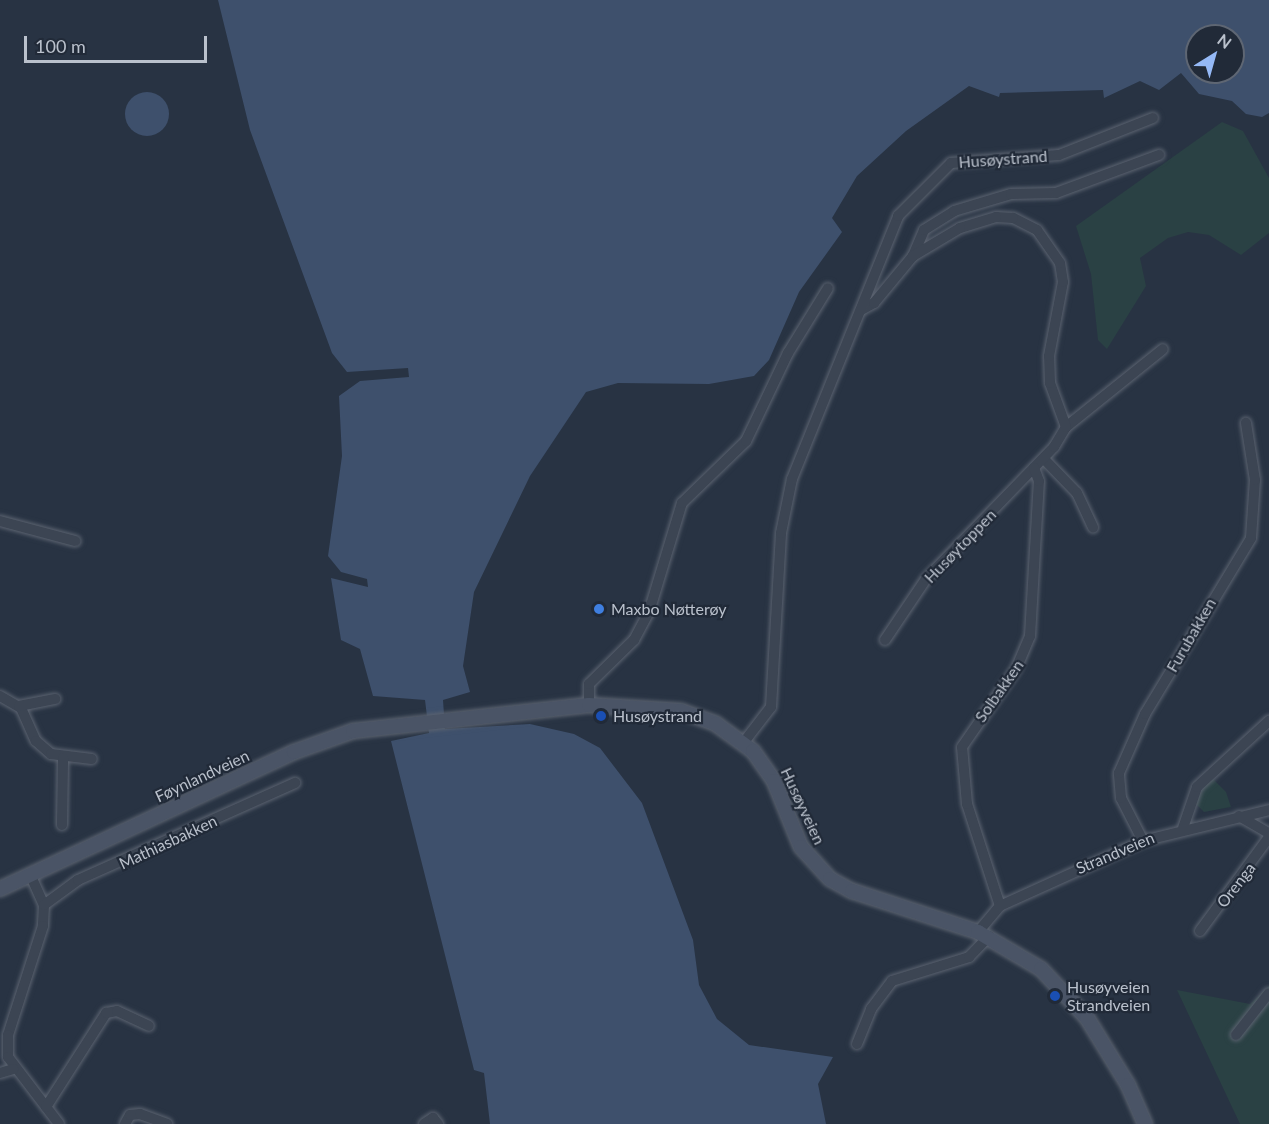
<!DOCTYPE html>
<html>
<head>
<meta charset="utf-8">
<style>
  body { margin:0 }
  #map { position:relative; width:1269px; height:1124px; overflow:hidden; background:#283343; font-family:Lato,sans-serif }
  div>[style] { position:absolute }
  .green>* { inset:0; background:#2a4144 }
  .water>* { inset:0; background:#3e506c }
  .round { border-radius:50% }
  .roads { filter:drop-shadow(0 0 2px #5b6370) drop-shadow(0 0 2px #5b6370) }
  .minor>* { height:10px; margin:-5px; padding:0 5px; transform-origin:5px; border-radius:5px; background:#3c4553 }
  .secondary>* { height:14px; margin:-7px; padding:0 7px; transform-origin:7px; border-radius:7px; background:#4a5466 }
  .dots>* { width:16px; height:16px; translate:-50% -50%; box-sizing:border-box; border:3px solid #212a38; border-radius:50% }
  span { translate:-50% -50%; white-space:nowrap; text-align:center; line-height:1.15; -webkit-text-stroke:4.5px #212a38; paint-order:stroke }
  .street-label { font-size:16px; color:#bac1cc }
  .poi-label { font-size:16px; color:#bac1cc }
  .left { translate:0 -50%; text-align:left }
  .north { position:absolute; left:1185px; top:24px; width:60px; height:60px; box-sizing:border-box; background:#212a38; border:2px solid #5e6673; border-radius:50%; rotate:37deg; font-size:16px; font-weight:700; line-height:24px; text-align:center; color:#bac1cc }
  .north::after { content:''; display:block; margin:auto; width:21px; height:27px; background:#95b9f6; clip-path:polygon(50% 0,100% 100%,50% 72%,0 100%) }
  .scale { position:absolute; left:24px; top:36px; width:183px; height:27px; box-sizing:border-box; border:3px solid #bac1cc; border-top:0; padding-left:8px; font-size:18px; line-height:21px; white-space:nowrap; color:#bac1cc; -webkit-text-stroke:4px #212a38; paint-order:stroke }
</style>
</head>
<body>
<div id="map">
  <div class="green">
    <i style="clip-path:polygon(1222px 122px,1243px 131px,1269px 178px,1269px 233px,1241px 255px,1209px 235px,1188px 232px,1168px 238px,1140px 258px,1146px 286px,1107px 349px,1098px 340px,1091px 274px,1076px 226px)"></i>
    <i style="clip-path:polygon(1212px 778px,1226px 792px,1231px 807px,1204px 812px,1193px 801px)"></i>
    <i style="clip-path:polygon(1269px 986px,1269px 1124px,1240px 1124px,1177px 990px,1250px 1004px)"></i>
  </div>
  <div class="water">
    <i style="clip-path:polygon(evenodd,218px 0,1269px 0,1269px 113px,1262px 117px,1246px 114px,1232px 101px,1199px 94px,1181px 73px,1159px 90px,1140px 81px,1104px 98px,1103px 90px,1000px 93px,999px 97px,969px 86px,906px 131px,857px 176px,832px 218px,842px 232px,799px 292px,769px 360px,754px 376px,709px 384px,618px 383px,586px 392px,530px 476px,474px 592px,463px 666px,470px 692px,443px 700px,445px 729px,530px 724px,574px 734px,600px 748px,642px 803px,693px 940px,699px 985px,717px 1019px,749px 1045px,833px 1057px,818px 1084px,826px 1124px,490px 1124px,484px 1073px,474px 1070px,391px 741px,429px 733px,425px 700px,373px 696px,360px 649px,341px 640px,331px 578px,368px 587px,367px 579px,341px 572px,328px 556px,342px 456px,339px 396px,360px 381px,409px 377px,408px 368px,347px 372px,332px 353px,250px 130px,218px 0,1197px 36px,1233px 36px,1233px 72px,1197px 72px,1197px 36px)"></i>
    <i class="round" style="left:125px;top:92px;width:44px;height:44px"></i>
  </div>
  <div class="roads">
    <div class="minor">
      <i style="left:861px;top:310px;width:15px;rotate:-28deg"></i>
      <i style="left:874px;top:303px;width:61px;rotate:-50.3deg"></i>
      <i style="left:913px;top:256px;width:28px;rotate:-67deg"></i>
      <i style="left:924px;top:230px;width:36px;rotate:-32deg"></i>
      <i style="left:954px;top:211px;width:59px;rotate:-16.6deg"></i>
      <i style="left:1011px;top:194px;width:45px;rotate:-1.3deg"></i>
      <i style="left:1056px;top:193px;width:110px;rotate:-20.3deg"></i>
      <i style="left:1066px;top:427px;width:124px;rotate:-38.8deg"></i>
      <i style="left:1044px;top:459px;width:47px;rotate:45.9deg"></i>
      <i style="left:1077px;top:493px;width:38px;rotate:65deg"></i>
      <i style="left:0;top:521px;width:78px;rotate:14.9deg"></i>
      <i style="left:885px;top:640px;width:73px;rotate:-56.1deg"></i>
      <i style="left:926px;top:579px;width:184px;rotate:-45.9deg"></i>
      <i style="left:1054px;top:447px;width:23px;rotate:-59deg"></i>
      <i style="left:1066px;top:427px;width:47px;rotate:-110deg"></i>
      <i style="left:1050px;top:383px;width:27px;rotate:-92deg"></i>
      <i style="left:1049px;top:356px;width:75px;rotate:-79.3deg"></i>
      <i style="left:1063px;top:282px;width:19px;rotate:-99deg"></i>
      <i style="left:1060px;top:263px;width:40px;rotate:-124.9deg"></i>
      <i style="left:1037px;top:230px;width:27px;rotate:-153deg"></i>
      <i style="left:1013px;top:218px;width:17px;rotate:-177deg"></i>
      <i style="left:996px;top:217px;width:38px;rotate:163deg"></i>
      <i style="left:960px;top:228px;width:55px;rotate:149.2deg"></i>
      <i style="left:0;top:696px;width:24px;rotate:30deg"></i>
      <i style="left:21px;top:708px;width:36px;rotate:66deg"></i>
      <i style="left:36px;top:741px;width:20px;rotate:41deg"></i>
      <i style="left:51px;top:754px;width:41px;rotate:7deg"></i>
      <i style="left:589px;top:705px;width:21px;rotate:-90deg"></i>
      <i style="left:589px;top:684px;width:63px;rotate:-44.4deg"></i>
      <i style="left:634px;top:640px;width:32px;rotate:-62deg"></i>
      <i style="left:649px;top:612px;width:114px;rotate:-73.2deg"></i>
      <i style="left:682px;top:503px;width:89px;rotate:-44.1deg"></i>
      <i style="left:746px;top:441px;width:98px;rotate:-64.5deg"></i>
      <i style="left:788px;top:353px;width:76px;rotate:-58.4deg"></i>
      <i style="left:19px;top:706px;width:37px;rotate:-11deg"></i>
      <i style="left:744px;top:742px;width:44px;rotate:-52.4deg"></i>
      <i style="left:771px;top:707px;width:174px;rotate:-86.7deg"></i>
      <i style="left:781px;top:533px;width:55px;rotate:-78.5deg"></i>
      <i style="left:792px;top:479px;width:284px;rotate:-68deg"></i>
      <i style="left:898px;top:216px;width:75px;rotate:-45deg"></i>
      <i style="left:951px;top:163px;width:108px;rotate:-4.2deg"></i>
      <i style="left:1059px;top:155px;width:101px;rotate:-21.5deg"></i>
      <i style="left:1239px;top:816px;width:34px;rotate:30deg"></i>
      <i style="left:62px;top:825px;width:67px;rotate:-89.1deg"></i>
      <i style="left:1183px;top:828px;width:43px;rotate:-71.1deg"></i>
      <i style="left:1197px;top:787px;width:98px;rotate:-42.5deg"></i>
      <i style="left:1143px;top:841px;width:48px;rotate:-117.1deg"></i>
      <i style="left:1121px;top:798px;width:25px;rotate:-95deg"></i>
      <i style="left:1119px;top:773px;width:64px;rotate:-66.2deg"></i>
      <i style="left:1145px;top:714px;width:205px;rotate:-58.9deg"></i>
      <i style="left:1251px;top:538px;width:58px;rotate:-86.1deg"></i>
      <i style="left:1255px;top:480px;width:58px;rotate:-99deg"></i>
      <i style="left:30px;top:874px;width:34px;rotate:66deg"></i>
      <i style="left:44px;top:905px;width:21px;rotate:93deg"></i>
      <i style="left:43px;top:926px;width:114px;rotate:107.8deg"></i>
      <i style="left:8px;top:1035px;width:22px;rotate:90deg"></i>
      <i style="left:8px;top:1057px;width:84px;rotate:52.7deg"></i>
      <i style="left:44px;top:905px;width:42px;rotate:-36.3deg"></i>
      <i style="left:78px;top:880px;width:238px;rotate:-24.1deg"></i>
      <i style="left:1000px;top:906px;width:107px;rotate:-107.9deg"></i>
      <i style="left:967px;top:804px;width:57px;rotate:-95deg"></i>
      <i style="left:962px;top:747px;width:95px;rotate:-55.3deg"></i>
      <i style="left:1016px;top:669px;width:36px;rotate:-67deg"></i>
      <i style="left:1030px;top:636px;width:155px;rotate:-86.7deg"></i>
      <i style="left:1039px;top:481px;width:14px;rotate:-111deg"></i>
      <i style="left:1200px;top:931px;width:117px;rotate:-53.7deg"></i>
      <i style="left:978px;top:932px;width:34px;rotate:-50deg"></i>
      <i style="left:1000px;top:906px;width:157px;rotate:-24.4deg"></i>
      <i style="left:1143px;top:841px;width:130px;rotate:-13.8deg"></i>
      <i style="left:1236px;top:1035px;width:53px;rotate:-51.8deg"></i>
      <i style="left:857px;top:1044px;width:38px;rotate:-68deg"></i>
      <i style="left:871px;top:1009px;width:35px;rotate:-53deg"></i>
      <i style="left:892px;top:981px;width:81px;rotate:-17.3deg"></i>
      <i style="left:969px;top:957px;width:29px;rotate:-46deg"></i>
      <i style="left:0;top:1073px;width:14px;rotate:-17deg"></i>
      <i style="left:46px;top:1107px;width:112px;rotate:-57.4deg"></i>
      <i style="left:106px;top:1013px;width:11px;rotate:-10deg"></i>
      <i style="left:117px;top:1011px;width:35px;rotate:25deg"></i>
      <i style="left:125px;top:1124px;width:10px;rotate:-61deg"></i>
      <i style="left:130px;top:1115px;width:10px;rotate:-6deg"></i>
      <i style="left:140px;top:1114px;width:29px;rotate:20deg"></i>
      <i style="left:424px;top:1124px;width:11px;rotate:-34deg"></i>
      <i style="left:433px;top:1118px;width:8px;rotate:50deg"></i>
    </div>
    <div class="secondary">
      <i style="left:0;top:889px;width:324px;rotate:-25deg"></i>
      <i style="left:294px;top:752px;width:63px;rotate:-19.6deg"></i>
      <i style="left:353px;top:731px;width:237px;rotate:-6.3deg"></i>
      <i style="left:589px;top:705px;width:92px;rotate:3.7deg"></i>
      <i style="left:681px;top:711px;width:37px;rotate:20deg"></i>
      <i style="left:716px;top:724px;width:46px;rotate:36.1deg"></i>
      <i style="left:753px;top:751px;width:37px;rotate:55deg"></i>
      <i style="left:774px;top:781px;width:71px;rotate:67.8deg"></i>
      <i style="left:801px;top:847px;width:43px;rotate:47.8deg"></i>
      <i style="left:830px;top:879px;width:25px;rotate:29deg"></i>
      <i style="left:852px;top:891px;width:133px;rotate:18deg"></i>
      <i style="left:978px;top:932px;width:73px;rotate:30.4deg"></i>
      <i style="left:1041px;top:969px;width:67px;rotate:46.8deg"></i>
      <i style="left:1087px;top:1018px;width:79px;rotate:58.5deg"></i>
      <i style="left:1128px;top:1085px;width:43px;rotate:66.4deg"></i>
    </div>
  </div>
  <div class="dots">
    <i style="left:599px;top:609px;background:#3f7fe0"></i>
    <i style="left:601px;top:716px;background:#1a4fb4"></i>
    <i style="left:1055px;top:996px;background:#1a4fb4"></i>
  </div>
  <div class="street-label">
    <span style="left:1003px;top:159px;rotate:-4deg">Husøystrand</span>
    <span style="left:960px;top:546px;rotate:-46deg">Husøytoppen</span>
    <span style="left:1191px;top:635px;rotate:-60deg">Furubakken</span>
    <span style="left:999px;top:691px;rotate:-55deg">Solbakken</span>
    <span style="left:202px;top:776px;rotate:-25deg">Føynlandveien</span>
    <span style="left:803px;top:806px;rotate:65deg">Husøyveien</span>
    <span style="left:168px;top:842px;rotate:-25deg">Mathiasbakken</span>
    <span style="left:1115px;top:853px;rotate:-23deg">Strandveien</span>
    <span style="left:1236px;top:885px;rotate:-52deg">Orenga</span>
  </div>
  <div class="poi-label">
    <span class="left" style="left:611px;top:609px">Maxbo Nøtterøy</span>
    <span class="left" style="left:613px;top:716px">Husøystrand</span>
    <span class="left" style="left:1067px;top:996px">Husøyveien<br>Strandveien</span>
  </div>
  <div class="north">N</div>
  <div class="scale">100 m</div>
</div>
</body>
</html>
